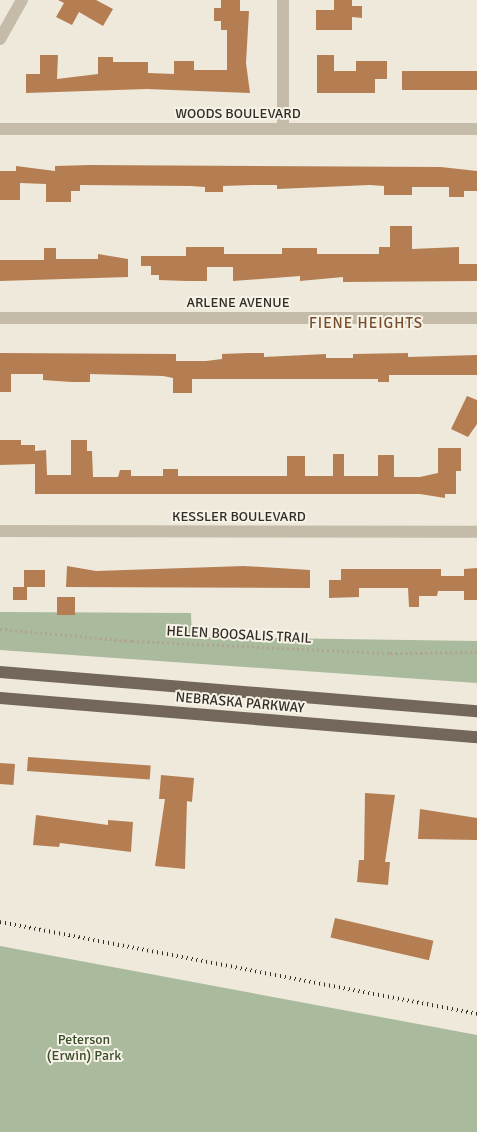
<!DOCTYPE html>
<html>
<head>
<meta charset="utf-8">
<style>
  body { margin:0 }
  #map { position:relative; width:477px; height:1132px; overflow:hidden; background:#eee9db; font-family:Signika,sans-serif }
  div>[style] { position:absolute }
  .green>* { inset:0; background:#aaba9d }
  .building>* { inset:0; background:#b57e52; transform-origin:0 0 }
  .path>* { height:2.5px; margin-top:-1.25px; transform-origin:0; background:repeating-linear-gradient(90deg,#afa593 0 2.5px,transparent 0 5px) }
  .minor>* { height:12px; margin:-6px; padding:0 6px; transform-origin:6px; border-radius:6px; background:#c4bba9 }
  .primary>* { height:12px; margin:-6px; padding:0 6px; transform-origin:6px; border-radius:6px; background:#72675a }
  .rail>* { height:4px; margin-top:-2px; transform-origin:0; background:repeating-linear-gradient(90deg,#322d27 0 1px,transparent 0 5px) }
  span { translate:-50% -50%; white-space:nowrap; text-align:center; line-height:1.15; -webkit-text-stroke:4px #f6f2e6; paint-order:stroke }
  .street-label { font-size:14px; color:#322d27 }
  .park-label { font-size:14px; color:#3b4d2f }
  .neighbourhood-label { font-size:15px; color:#764d2c; letter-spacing:1px }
</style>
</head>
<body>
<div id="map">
  <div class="green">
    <i style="clip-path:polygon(0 612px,191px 613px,192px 637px,477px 641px,477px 683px,0 650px)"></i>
    <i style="clip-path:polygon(0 946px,477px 1035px,477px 1132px,0 1132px)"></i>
  </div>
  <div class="building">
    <i style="clip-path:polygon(58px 0,96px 0,113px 9px,103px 26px,79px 12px,72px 25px,56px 17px,64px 3px)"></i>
    <i style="clip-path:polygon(221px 0,240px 0,240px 11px,249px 11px,246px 63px,250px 93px,147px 89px,26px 93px,26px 74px,40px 74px,40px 55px,58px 55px,57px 79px,98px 74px,98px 57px,113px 57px,113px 62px,148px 62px,148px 73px,174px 74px,174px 61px,194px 61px,194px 70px,227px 70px,227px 30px,221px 30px,221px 21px,214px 21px,214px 8px,221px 8px)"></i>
    <i style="clip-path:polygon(334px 0,352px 0,352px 6px,362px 6px,362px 18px,352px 17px,352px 30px,316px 30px,316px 10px,334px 10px)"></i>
    <i style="clip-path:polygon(317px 55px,334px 55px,334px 71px,356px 71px,356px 61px,387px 61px,387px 79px,375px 79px,375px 93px,317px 93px)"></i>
    <i style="left:477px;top:71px;width:19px;height:75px;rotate:90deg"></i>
    <i style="clip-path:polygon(90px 165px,441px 167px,477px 171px,477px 191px,464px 191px,464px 197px,449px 197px,449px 187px,412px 187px,412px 195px,384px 195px,384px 186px,370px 185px,277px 189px,277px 185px,252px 185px,223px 186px,223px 192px,205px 192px,205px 187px,191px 186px,80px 185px,80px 191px,71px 191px,71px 202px,46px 202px,46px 184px,20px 183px,20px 200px,0 200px,0 171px,16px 171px,16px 166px,55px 171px,55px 166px)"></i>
    <i style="clip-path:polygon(390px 226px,412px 226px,412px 249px,459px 247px,459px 264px,477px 264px,477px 281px,343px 282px,343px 277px,300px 281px,300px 276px,233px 281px,233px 267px,207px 267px,207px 281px,186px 281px,159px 280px,159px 275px,151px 275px,151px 266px,141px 266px,141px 256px,186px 256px,186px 247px,224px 247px,224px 254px,282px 254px,282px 248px,317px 248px,317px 254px,379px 254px,379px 247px,390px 247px)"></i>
    <i style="clip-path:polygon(44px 248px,56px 248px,56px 259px,98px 259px,98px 254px,128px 259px,128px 277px,0 281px,0 260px,44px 260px)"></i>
    <i style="clip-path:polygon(0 353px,176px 354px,176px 361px,206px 361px,222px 359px,222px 354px,248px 353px,264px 353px,264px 357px,326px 354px,326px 358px,353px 358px,353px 354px,408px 353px,408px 357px,477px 355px,477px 375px,389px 375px,389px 382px,378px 382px,378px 379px,192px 379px,192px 393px,173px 393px,173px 378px,163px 376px,90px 374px,90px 382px,71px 382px,43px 380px,43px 374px,11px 374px,11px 392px,0 392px)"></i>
    <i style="clip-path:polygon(467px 396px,477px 400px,477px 424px,468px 437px,451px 429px)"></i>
    <i style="clip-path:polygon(0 440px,21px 440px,21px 445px,35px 445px,35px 451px,46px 450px,47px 475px,71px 475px,71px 440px,87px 440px,87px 451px,92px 451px,93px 477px,118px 477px,120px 470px,131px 470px,131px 476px,163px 476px,163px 469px,178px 469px,178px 476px,287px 476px,287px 456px,305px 456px,305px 476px,333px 476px,333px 454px,344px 454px,344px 476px,378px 476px,378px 455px,394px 455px,394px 477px,420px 477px,438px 473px,438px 448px,461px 448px,461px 471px,456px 471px,456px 494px,445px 494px,445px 498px,420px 494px,35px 494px,35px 464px,0 465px)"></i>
    <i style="clip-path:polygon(67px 566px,96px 571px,244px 566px,310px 570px,310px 588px,66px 587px)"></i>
    <i style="clip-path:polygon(477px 568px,477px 600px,464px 600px,464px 591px,438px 591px,437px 596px,419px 596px,419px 607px,409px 607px,408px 588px,359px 588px,359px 597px,329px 598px,329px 580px,341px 580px,341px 569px,441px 569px,441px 576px,464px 576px,464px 569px)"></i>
    <i style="clip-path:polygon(24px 570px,45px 570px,45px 587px,27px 587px,27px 600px,13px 600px,13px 587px,24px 587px)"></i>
    <i style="left:57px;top:597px;width:18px;height:18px"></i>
    <i style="left:28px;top:757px;width:123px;height:14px;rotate:4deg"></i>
    <i style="left:0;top:763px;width:15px;height:21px;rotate:4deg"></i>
    <i style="clip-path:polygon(161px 775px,194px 778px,192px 802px,187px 801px,185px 869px,155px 866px,165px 799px,159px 799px)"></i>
    <i style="clip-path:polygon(365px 793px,395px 795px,385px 862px,390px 862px,388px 885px,357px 882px,359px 860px,364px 860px)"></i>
    <i style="clip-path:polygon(420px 809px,477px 818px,477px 840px,418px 839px)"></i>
    <i style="clip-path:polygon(36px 815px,108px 825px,108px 820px,133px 822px,131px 852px,60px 843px,59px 847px,33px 845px)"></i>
    <i style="left:335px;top:918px;width:101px;height:20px;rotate:13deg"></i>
  </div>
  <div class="path">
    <i style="left:0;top:629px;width:133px;rotate:5.2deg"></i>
    <i style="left:132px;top:641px;width:258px;rotate:2.7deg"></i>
    <i style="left:390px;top:653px;width:87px;rotate:-0.7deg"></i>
  </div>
  <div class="minor">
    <i style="left:283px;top:0;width:129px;rotate:90deg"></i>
    <i style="left:0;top:39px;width:45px;rotate:-60.6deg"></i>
    <i style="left:0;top:129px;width:477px"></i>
    <i style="left:0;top:318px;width:477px"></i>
    <i style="left:0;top:531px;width:477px;rotate:0.1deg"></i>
  </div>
  <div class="primary">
    <i style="left:0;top:672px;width:479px;rotate:4.7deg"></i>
    <i style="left:0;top:698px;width:479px;rotate:4.7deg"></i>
  </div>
  <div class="rail">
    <i style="left:0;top:922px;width:486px;rotate:10.9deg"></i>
  </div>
  <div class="street-label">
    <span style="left:238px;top:114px">WOODS BOULEVARD</span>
    <span style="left:238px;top:303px">ARLENE AVENUE</span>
    <span style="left:239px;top:517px">KESSLER BOULEVARD</span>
    <span style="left:239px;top:635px;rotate:3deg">HELEN BOOSALIS TRAIL</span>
    <span style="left:240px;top:703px;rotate:5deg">NEBRASKA PARKWAY</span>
  </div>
  <div class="park-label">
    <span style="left:84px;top:1048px">Peterson<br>(Erwin) Park</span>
  </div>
  <div class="neighbourhood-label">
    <span style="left:366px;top:324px">FIENE HEIGHTS</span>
  </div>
</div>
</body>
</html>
